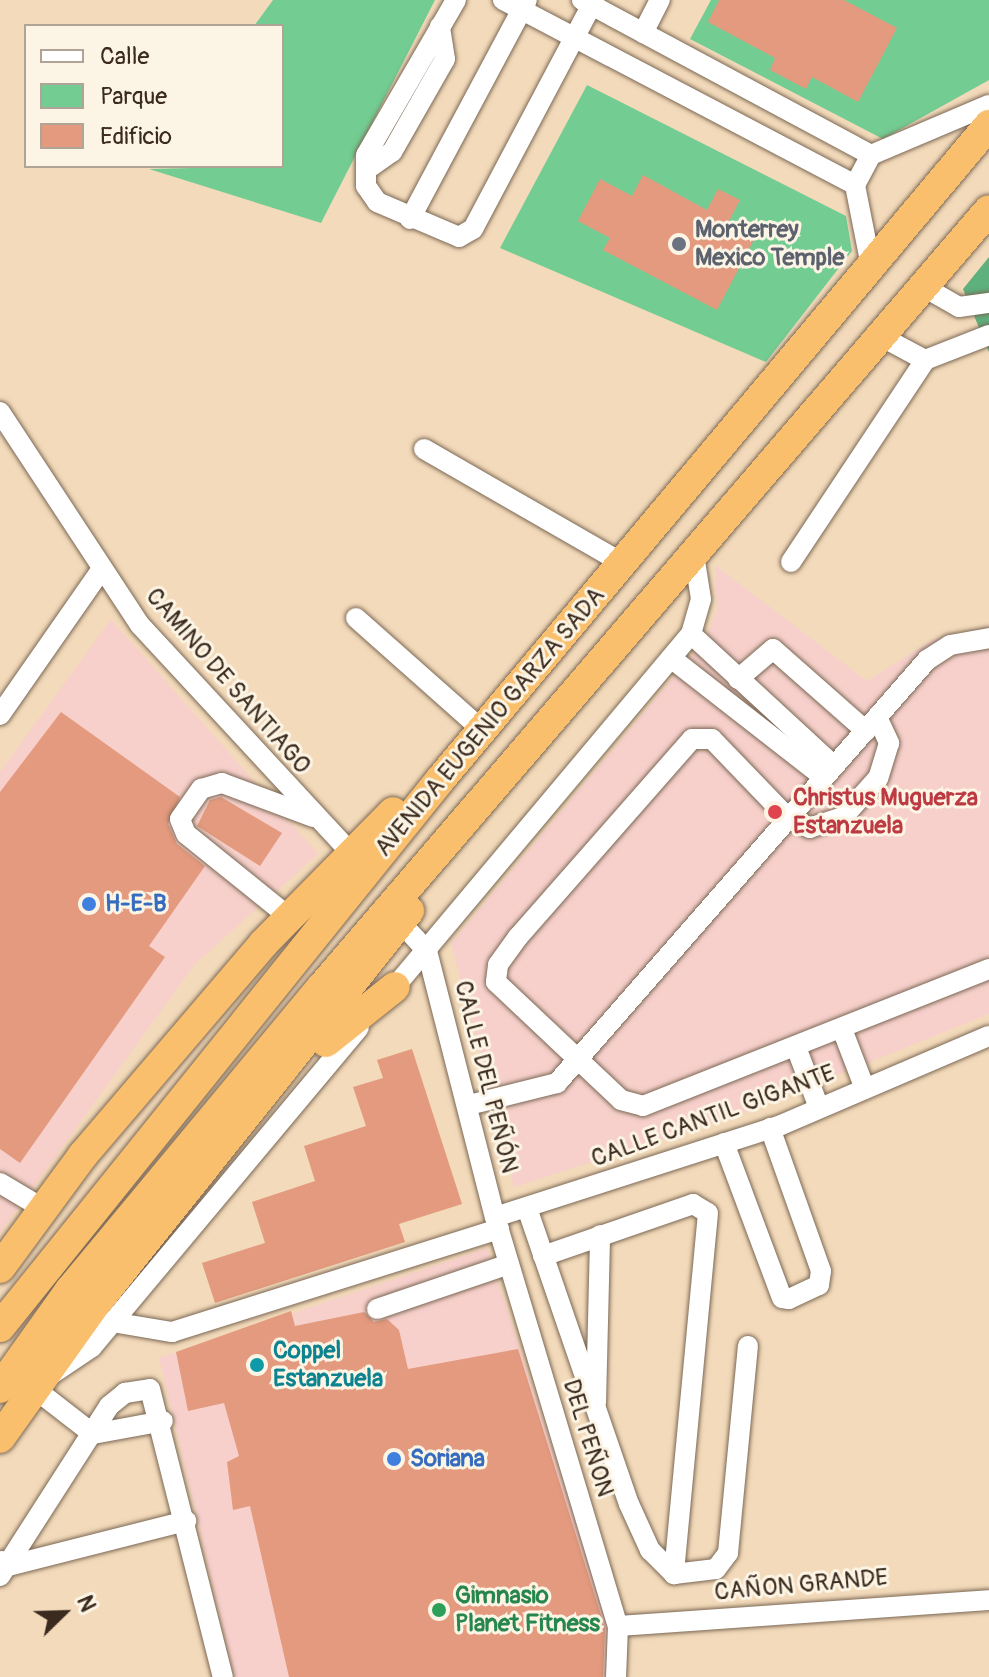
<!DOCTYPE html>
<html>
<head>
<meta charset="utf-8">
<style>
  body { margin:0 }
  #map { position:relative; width:989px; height:1677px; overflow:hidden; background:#f3daba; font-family:Pangolin,sans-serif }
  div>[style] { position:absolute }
  .built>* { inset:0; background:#f7d0cb }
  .green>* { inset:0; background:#73cc92 }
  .forest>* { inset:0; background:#5eb07c }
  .building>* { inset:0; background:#e39a7e }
  .roads { filter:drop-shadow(0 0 2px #7b6855) drop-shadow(0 0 2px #7b6855) }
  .minor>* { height:20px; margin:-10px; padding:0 10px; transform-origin:10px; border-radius:10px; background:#fff }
  .highway>* { height:30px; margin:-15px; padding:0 15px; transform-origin:15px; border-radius:15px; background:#f9bf6d }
  .dots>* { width:22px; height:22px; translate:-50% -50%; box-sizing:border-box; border:4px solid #fcf5e5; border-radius:50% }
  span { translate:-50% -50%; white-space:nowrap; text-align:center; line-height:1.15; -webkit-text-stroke:6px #fcf5e5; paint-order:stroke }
  .worship-label { font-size:24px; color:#5b616d; font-weight:700 }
  .left { translate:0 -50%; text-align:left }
  .street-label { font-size:24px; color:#3b2a1e }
  .health-label { font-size:24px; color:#be3a42; font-weight:700 }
  .shop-label { font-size:24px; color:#366cbe; font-weight:700 }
  .culture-label { font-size:24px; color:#0d838f; font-weight:700 }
  .leisure-label { font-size:24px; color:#27864d; font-weight:700 }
  .legend { position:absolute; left:24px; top:24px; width:260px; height:144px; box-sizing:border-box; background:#fcf5e5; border:2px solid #afa495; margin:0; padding:10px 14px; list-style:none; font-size:24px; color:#3b2a1e }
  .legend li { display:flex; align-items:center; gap:16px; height:40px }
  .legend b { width:40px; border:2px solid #afa495 }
  .north { position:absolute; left:24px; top:1573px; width:80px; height:80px; -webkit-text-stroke:6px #fcf5e5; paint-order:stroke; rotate:67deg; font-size:22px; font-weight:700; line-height:32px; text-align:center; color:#3b2a1e }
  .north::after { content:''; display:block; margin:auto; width:28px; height:36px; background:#3b2a1e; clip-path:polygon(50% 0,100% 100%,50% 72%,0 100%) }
</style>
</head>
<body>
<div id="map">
  <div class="built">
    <i style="clip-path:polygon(715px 565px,867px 681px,934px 639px,989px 626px,989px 1014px,738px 1115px,514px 1187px,451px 943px,706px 638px,717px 609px)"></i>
    <i style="clip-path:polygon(111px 619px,318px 854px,195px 964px,0 1233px,0 772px)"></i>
    <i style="clip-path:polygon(487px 1248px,607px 1615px,606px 1677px,234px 1677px,159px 1358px)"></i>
  </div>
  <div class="green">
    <i style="clip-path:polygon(273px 0,435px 0,321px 223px,149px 169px,282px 166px,282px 26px,254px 26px)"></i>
    <i style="clip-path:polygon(711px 0,989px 0,989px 80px,883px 139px,690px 39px)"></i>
    <i style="clip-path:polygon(587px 85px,846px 216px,852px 251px,766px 362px,500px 248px)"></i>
  </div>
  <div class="forest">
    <i style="clip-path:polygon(989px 257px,989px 352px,963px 289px)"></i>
  </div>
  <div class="building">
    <i style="clip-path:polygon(719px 0,844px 0,897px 28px,858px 102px,812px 77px,806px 89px,770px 70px,775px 58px,708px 22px)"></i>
    <i style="clip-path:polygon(643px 175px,707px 210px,718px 189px,740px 200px,729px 221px,756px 236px,717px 310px,603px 250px,610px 238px,578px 221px,600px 179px,632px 196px)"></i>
    <i style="clip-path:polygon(61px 712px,180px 797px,168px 824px,177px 844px,205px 866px,149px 946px,165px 957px,20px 1163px,0 1149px,0 792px)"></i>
    <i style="clip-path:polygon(221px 797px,282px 833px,260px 866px,197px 826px,210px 800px)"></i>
    <i style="clip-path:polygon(412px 1049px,462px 1204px,399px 1224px,405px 1242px,215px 1303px,202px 1263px,265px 1243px,252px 1202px,315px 1181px,304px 1146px,366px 1126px,353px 1087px,383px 1078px,377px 1060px)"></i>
    <i style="clip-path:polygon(291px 1311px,295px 1326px,364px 1312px,374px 1322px,387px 1319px,399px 1330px,408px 1369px,518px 1349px,605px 1628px,603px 1677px,289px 1677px,250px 1506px,233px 1510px,227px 1462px,239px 1456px,224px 1403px,188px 1411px,176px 1352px)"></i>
  </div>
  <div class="roads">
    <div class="minor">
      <i style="left:456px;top:0;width:179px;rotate:120.1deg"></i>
      <i style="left:366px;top:155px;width:31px;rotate:90deg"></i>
      <i style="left:366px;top:186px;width:19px;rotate:55deg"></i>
      <i style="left:377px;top:202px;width:89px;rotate:23.1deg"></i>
      <i style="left:459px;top:237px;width:16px;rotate:-30deg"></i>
      <i style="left:473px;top:229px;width:259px;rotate:-62.1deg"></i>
      <i style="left:503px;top:0;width:398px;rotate:27.7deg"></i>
      <i style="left:582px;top:0;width:328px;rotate:28.2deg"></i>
      <i style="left:643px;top:33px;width:37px;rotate:-63deg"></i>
      <i style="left:366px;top:170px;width:32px;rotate:-35deg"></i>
      <i style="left:392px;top:152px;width:107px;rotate:-60.3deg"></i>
      <i style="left:445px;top:59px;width:33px;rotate:-99deg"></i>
      <i style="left:410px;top:219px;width:248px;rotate:-61.9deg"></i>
      <i style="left:871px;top:266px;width:83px;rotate:-101.2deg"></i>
      <i style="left:855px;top:185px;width:34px;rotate:-62deg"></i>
      <i style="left:871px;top:155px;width:128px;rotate:-23deg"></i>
      <i style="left:924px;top:287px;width:40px;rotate:29.7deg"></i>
      <i style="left:959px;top:307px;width:30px;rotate:-8deg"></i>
      <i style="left:882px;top:337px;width:49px;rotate:28.1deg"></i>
      <i style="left:925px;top:360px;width:69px;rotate:-21.3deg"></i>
      <i style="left:0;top:412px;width:255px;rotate:56.7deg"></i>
      <i style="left:140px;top:625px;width:311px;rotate:47.2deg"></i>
      <i style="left:424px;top:449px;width:228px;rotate:29.9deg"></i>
      <i style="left:791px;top:562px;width:242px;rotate:-56.4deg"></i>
      <i style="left:356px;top:618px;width:169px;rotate:41.6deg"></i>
      <i style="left:691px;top:634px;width:190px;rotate:42.7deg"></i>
      <i style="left:671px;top:658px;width:190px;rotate:38deg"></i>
      <i style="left:738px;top:679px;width:46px;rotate:-40.6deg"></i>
      <i style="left:773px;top:649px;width:124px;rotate:41.4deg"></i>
      <i style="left:0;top:715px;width:177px;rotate:-55.1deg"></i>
      <i style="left:877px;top:717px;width:29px;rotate:65deg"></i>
      <i style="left:889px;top:743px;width:37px;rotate:107deg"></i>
      <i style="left:878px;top:778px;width:52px;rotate:131.9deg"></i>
      <i style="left:843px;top:817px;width:35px;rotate:162deg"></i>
      <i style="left:810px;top:828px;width:27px;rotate:-153deg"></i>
      <i style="left:786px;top:816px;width:107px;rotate:-133.9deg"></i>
      <i style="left:712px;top:739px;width:20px;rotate:180deg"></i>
      <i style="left:692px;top:739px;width:264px;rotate:131.3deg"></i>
      <i style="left:518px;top:937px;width:34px;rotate:126deg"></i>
      <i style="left:498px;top:965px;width:17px;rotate:97deg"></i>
      <i style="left:496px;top:982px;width:172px;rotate:43.3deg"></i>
      <i style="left:621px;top:1100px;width:23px;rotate:15deg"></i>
      <i style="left:643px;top:1106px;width:372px;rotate:-21.6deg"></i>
      <i style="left:289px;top:917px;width:132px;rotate:-141.1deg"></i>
      <i style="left:186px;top:834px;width:16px;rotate:-112deg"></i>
      <i style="left:180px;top:819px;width:37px;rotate:-55deg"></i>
      <i style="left:201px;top:789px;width:22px;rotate:-16deg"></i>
      <i style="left:222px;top:783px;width:97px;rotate:20.5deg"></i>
      <i style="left:402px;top:924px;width:37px;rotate:47deg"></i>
      <i style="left:427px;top:951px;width:275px;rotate:75.7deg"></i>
      <i style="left:495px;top:1217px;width:427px;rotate:73.3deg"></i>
      <i style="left:618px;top:1626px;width:51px;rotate:92.2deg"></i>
      <i style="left:388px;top:995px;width:471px;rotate:-50deg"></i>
      <i style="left:691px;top:634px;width:36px;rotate:-74deg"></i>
      <i style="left:701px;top:599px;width:39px;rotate:-99deg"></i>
      <i style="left:842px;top:1029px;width:64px;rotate:69deg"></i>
      <i style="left:796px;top:1047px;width:65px;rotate:69.3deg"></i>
      <i style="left:469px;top:1105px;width:91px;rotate:-14deg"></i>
      <i style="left:557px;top:1083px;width:562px;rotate:-48.82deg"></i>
      <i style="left:927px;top:660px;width:27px;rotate:-33deg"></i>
      <i style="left:950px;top:645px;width:40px;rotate:-10deg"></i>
      <i style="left:724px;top:1143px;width:165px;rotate:69.5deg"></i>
      <i style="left:782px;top:1298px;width:7px;rotate:8deg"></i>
      <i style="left:789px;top:1299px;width:33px;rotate:-25deg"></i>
      <i style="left:819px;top:1285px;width:14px;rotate:-82deg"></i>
      <i style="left:821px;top:1271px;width:152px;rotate:-109.6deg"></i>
      <i style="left:0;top:1183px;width:49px;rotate:30.8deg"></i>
      <i style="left:527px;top:1208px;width:313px;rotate:71deg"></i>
      <i style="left:629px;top:1504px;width:51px;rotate:65.5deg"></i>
      <i style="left:650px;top:1550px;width:34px;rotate:45deg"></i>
      <i style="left:674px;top:1574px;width:42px;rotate:-6.8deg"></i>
      <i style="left:716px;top:1569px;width:20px;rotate:-53deg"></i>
      <i style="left:728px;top:1553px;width:208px;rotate:-84.5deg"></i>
      <i style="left:495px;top:1217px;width:300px;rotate:-17.8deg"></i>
      <i style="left:781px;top:1125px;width:226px;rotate:-23.2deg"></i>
      <i style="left:543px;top:1256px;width:159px;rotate:-19.1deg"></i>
      <i style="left:693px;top:1204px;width:17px;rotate:31deg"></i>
      <i style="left:708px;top:1213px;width:363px;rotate:95.4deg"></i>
      <i style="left:377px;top:1309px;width:139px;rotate:-18.8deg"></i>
      <i style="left:112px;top:1322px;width:61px;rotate:9.5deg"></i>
      <i style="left:172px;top:1332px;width:343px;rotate:-17.5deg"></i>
      <i style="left:49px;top:1376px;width:52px;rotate:-34deg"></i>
      <i style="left:92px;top:1347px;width:416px;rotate:-50.1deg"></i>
      <i style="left:35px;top:1389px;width:73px;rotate:37.8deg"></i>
      <i style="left:93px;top:1434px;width:71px;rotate:-10.5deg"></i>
      <i style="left:596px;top:1403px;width:168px;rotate:-88.6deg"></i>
      <i style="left:2px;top:1561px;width:8px;rotate:40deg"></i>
      <i style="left:8px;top:1566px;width:184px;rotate:-14.2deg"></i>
      <i style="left:0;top:1576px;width:202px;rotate:-57.3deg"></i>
      <i style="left:109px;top:1406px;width:21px;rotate:-39deg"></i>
      <i style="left:125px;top:1393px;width:25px;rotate:-9deg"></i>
      <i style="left:150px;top:1389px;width:297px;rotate:75.8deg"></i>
      <i style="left:618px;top:1626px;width:372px;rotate:-4deg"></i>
    </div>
    <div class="highway">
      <i style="left:326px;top:1042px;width:88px;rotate:-38.6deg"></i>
      <i style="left:0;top:1268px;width:140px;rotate:-53.7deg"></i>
      <i style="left:83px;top:1155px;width:277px;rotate:-49.5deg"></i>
      <i style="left:263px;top:944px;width:185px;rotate:-45.4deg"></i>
      <i style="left:0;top:1327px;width:702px;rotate:-51.19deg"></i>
      <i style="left:440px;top:780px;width:855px;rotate:-50.03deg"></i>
      <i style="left:0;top:1388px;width:120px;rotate:-54.5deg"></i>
      <i style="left:70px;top:1290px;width:393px;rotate:-50.3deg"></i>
      <i style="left:321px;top:988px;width:1025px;rotate:-49.35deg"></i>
      <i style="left:0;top:1438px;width:161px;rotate:-54.6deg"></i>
      <i style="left:93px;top:1307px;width:507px;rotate:-51.41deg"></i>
    </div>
  </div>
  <div class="dots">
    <i style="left:679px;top:244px;background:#6b7280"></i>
    <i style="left:775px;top:812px;background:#e0444e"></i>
    <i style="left:89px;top:904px;background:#3f7fe0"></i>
    <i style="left:257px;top:1365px;background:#0f9aa8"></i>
    <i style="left:394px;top:1459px;background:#3f7fe0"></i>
    <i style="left:439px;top:1610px;background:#2e9e5b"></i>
  </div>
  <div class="worship-label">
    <span class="left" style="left:695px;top:244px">Monterrey<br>Mexico Temple</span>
  </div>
  <div class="street-label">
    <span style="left:228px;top:681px;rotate:49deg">CAMINO DE SANTIAGO</span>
    <span style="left:490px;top:722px;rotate:-50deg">AVENIDA EUGENIO GARZA SADA</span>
    <span style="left:486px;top:1077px;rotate:76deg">CALLE DEL PEÑÓN</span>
    <span style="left:713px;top:1116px;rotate:-20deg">CALLE CANTIL GIGANTE</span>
    <span style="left:588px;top:1438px;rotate:73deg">DEL PEÑON</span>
    <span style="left:801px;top:1585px;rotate:-5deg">CAÑON GRANDE</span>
  </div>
  <div class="health-label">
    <span class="left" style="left:793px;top:812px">Christus Muguerza<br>Estanzuela</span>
  </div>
  <div class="shop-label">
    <span class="left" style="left:105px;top:904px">H-E-B</span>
    <span class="left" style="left:410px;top:1459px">Soriana</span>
  </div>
  <div class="culture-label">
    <span class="left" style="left:273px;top:1365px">Coppel<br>Estanzuela</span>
  </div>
  <div class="leisure-label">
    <span class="left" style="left:455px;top:1610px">Gimnasio<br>Planet Fitness</span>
  </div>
  <ul class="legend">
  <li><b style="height:10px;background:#fff"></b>Calle</li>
  <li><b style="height:22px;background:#73cc92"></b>Parque</li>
  <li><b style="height:22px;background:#e39a7e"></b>Edificio</li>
  </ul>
  <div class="north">N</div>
</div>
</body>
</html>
